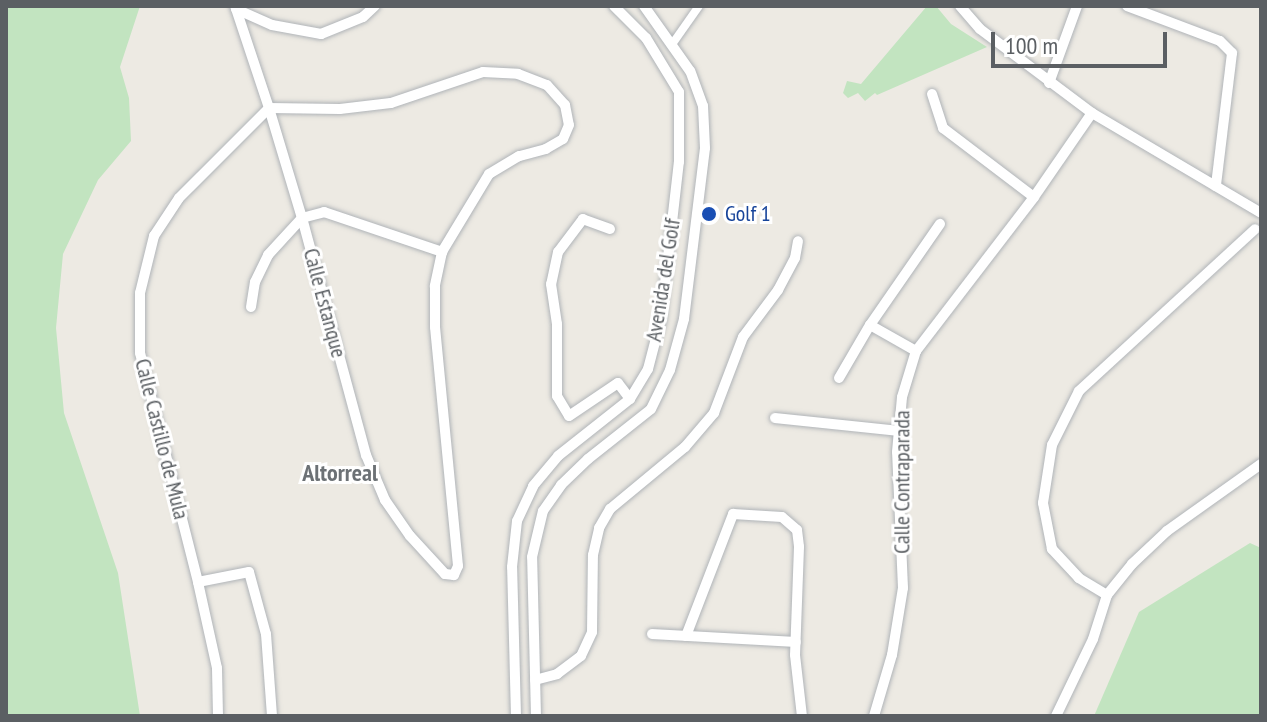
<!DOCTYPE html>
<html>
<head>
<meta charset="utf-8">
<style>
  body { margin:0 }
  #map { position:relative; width:1267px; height:722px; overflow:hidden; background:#edeae3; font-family:"PT Sans Narrow",sans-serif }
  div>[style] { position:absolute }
  .green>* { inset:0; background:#c2e4c0 }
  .roads { filter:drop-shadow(0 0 2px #b0b4b8) drop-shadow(0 0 2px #b0b4b8) }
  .pedestrian>* { height:8px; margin:-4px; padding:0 4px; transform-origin:4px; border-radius:4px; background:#fff }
  .minor>* { height:10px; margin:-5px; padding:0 5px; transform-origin:5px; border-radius:5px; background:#fff }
  .dots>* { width:22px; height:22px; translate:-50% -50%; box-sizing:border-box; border:4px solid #fff; border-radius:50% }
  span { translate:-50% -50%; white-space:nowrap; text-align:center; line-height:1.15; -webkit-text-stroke:6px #fff; paint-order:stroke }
  .transit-label { font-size:22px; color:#164399 }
  .left { translate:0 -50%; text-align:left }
  .street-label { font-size:22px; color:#5b5f63 }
  .neighbourhood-label { font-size:24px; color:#6c7175; font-weight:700 }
  .frame { position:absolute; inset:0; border:8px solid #5b5f63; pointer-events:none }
  .scale { position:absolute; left:991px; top:32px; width:176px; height:36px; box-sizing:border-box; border:4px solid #5b5f63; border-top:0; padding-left:10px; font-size:24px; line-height:28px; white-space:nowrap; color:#5b5f63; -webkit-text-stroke:6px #fff; paint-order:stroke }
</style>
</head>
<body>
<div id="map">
  <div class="green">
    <i style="clip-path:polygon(6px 6px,140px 6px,120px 67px,129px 98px,131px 141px,98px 180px,63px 254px,56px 328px,64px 413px,118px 573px,140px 716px,6px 716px)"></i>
    <i style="clip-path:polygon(927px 6px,936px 6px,951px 24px,987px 47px,877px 95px,875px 93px,865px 101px,858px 93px,848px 98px,843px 93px,847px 81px,861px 84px)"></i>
    <i style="clip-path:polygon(1250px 543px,1261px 548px,1261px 716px,1094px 716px,1139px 612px)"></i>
  </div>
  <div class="roads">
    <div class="pedestrian">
      <i style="left:673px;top:43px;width:45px;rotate:-54.9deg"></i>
    </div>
    <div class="minor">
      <i style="left:960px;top:6px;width:30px;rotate:49deg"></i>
      <i style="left:980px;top:29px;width:140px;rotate:36.9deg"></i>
      <i style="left:1092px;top:113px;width:196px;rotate:30.6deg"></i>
      <i style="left:1127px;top:6px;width:99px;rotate:20.6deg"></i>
      <i style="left:1220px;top:41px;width:17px;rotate:45deg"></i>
      <i style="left:1232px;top:53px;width:134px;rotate:96.9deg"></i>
      <i style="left:236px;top:9px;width:39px;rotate:24deg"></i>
      <i style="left:272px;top:25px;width:50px;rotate:10.4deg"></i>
      <i style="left:321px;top:34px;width:45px;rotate:-22deg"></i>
      <i style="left:363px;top:17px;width:16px;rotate:-43deg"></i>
      <i style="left:1049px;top:83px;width:82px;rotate:-70deg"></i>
      <i style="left:932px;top:94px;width:36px;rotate:72deg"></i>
      <i style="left:943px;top:128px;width:114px;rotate:37.2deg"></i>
      <i style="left:302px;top:218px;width:23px;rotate:-15deg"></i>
      <i style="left:324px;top:212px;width:125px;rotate:18.7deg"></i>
      <i style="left:610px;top:229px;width:29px;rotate:-160deg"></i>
      <i style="left:583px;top:219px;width:41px;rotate:127.1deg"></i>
      <i style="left:558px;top:252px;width:33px;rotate:102deg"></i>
      <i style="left:551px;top:284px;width:40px;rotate:81.5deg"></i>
      <i style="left:557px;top:324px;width:72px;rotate:90deg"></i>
      <i style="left:557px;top:396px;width:23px;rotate:59deg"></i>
      <i style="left:569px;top:416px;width:59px;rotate:-34deg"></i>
      <i style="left:618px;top:383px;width:20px;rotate:53deg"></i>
      <i style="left:251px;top:307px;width:25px;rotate:-81deg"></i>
      <i style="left:255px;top:282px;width:30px;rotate:-64deg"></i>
      <i style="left:268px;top:255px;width:50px;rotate:-47.4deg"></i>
      <i style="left:870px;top:325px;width:53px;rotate:29.5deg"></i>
      <i style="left:839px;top:378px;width:61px;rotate:-59.7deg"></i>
      <i style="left:870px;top:325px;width:123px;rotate:-55.3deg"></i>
      <i style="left:775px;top:418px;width:125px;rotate:6deg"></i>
      <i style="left:198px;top:582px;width:52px;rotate:-11.1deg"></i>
      <i style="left:249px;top:572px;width:64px;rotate:74.7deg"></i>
      <i style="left:266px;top:634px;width:82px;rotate:85.8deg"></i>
      <i style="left:1107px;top:595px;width:33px;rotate:-149deg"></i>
      <i style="left:1079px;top:578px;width:40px;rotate:-133deg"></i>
      <i style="left:1052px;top:549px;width:47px;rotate:-101.1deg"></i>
      <i style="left:1043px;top:503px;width:59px;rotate:-81.2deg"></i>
      <i style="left:1052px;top:445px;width:60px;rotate:-63.4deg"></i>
      <i style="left:1079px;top:391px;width:239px;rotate:-42.6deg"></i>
      <i style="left:652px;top:634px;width:144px;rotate:3.2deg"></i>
      <i style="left:686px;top:636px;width:131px;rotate:-68.9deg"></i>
      <i style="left:733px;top:514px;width:49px;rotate:3.5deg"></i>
      <i style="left:782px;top:517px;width:20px;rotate:41deg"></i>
      <i style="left:797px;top:530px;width:17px;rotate:83deg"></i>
      <i style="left:799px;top:547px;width:108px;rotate:92.1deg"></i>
      <i style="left:795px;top:655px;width:61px;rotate:83.5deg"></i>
      <i style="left:535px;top:680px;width:23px;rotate:-15deg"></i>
      <i style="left:557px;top:674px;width:30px;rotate:-37deg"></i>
      <i style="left:581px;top:656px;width:26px;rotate:-65deg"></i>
      <i style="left:592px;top:632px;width:77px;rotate:-89.3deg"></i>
      <i style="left:593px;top:555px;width:28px;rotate:-77deg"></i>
      <i style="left:599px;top:528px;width:22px;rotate:-60deg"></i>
      <i style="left:610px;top:509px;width:97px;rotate:-39.6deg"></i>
      <i style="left:685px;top:447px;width:45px;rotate:-49.5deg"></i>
      <i style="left:714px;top:413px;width:81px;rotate:-69.1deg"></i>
      <i style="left:743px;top:337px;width:59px;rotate:-53.3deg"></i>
      <i style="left:778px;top:290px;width:36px;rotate:-62deg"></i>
      <i style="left:795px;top:258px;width:17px;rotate:-80deg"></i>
      <i style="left:218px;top:716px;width:48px;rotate:-91.2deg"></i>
      <i style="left:217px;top:668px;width:88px;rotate:-102.5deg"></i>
      <i style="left:198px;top:582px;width:236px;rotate:-104.2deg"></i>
      <i style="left:140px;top:353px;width:60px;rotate:-90deg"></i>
      <i style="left:140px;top:293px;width:59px;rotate:-76.2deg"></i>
      <i style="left:154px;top:236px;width:45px;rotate:-56.7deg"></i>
      <i style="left:179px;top:198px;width:127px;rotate:-45deg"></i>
      <i style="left:269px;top:108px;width:71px;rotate:0.8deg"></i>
      <i style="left:340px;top:109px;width:51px;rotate:-6.7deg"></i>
      <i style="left:391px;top:103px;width:97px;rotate:-18.6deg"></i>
      <i style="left:483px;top:72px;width:35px;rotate:3deg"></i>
      <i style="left:518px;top:74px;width:31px;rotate:21deg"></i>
      <i style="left:547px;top:85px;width:27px;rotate:48deg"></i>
      <i style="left:565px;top:105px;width:20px;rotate:79deg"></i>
      <i style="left:569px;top:125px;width:15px;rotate:113deg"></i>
      <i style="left:563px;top:139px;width:20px;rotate:150deg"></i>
      <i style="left:546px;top:149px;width:28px;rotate:165deg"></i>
      <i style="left:519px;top:156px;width:35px;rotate:149deg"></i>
      <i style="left:489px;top:174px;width:91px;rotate:121.1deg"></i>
      <i style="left:442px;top:252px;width:35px;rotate:102deg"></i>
      <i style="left:435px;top:286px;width:41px;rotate:90deg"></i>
      <i style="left:435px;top:327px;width:240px;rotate:84.5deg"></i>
      <i style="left:458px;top:566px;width:10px;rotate:114deg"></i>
      <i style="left:454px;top:575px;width:9px;rotate:-174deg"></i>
      <i style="left:445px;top:574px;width:52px;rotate:-132.6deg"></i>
      <i style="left:410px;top:536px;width:44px;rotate:-124.8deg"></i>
      <i style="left:385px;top:500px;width:49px;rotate:-112.9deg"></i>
      <i style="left:366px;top:455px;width:245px;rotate:-105.1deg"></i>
      <i style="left:302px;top:218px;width:115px;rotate:-106.7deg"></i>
      <i style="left:269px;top:108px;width:108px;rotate:-108.4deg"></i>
      <i style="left:516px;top:716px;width:149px;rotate:-91.5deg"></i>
      <i style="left:512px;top:567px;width:46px;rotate:-83.8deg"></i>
      <i style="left:517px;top:521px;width:38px;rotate:-65deg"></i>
      <i style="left:533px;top:486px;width:39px;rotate:-50deg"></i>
      <i style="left:558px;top:456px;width:92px;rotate:-38.4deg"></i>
      <i style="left:630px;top:399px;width:35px;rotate:-59deg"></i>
      <i style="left:648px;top:369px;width:52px;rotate:-75.4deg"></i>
      <i style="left:661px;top:319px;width:158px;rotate:-83.5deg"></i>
      <i style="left:679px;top:162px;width:70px;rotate:-90deg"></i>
      <i style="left:679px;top:92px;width:63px;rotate:-121.4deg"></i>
      <i style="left:646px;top:38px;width:45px;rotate:-135deg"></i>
      <i style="left:536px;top:716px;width:159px;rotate:-91.4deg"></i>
      <i style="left:532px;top:557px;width:47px;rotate:-76.6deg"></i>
      <i style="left:543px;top:511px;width:32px;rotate:-55deg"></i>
      <i style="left:561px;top:485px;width:37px;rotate:-44deg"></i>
      <i style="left:588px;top:459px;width:80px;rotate:-38.4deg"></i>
      <i style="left:651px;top:409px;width:43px;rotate:-64deg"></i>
      <i style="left:670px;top:370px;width:53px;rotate:-74.6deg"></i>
      <i style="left:684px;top:319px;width:172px;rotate:-83deg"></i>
      <i style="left:705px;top:148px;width:42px;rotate:-92.7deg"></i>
      <i style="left:703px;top:106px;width:37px;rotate:-110deg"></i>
      <i style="left:690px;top:71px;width:80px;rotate:-125.3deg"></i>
      <i style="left:874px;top:716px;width:64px;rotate:-73.6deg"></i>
      <i style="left:892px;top:655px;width:68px;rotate:-80.7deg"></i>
      <i style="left:903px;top:588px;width:136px;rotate:-92.5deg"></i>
      <i style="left:897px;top:452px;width:55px;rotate:-84.8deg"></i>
      <i style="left:902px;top:397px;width:48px;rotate:-73.1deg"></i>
      <i style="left:916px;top:351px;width:194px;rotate:-52.5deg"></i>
      <i style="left:1034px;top:197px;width:102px;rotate:-55.4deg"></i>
      <i style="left:1056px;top:716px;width:85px;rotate:-64.3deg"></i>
      <i style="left:1093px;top:639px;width:46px;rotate:-72.3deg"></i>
      <i style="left:1107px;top:595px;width:40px;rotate:-51deg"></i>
      <i style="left:1132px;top:564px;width:48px;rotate:-43.3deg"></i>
      <i style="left:1167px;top:531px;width:115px;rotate:-35.5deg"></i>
    </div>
  </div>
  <div class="dots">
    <i style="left:709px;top:214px;background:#1a4fb4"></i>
  </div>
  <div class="transit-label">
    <span class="left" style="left:725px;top:214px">Golf 1</span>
  </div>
  <div class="street-label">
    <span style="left:663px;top:280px;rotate:-81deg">Avenida del Golf</span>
    <span style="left:325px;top:303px;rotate:75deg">Calle Estanque</span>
    <span style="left:162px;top:439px;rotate:76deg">Calle Castillo de Mula</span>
    <span style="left:902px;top:482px;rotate:-90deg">Calle Contraparada</span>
  </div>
  <div class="neighbourhood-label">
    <span style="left:340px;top:473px">Altorreal</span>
  </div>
  <div class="frame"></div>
  <div class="scale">100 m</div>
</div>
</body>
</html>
